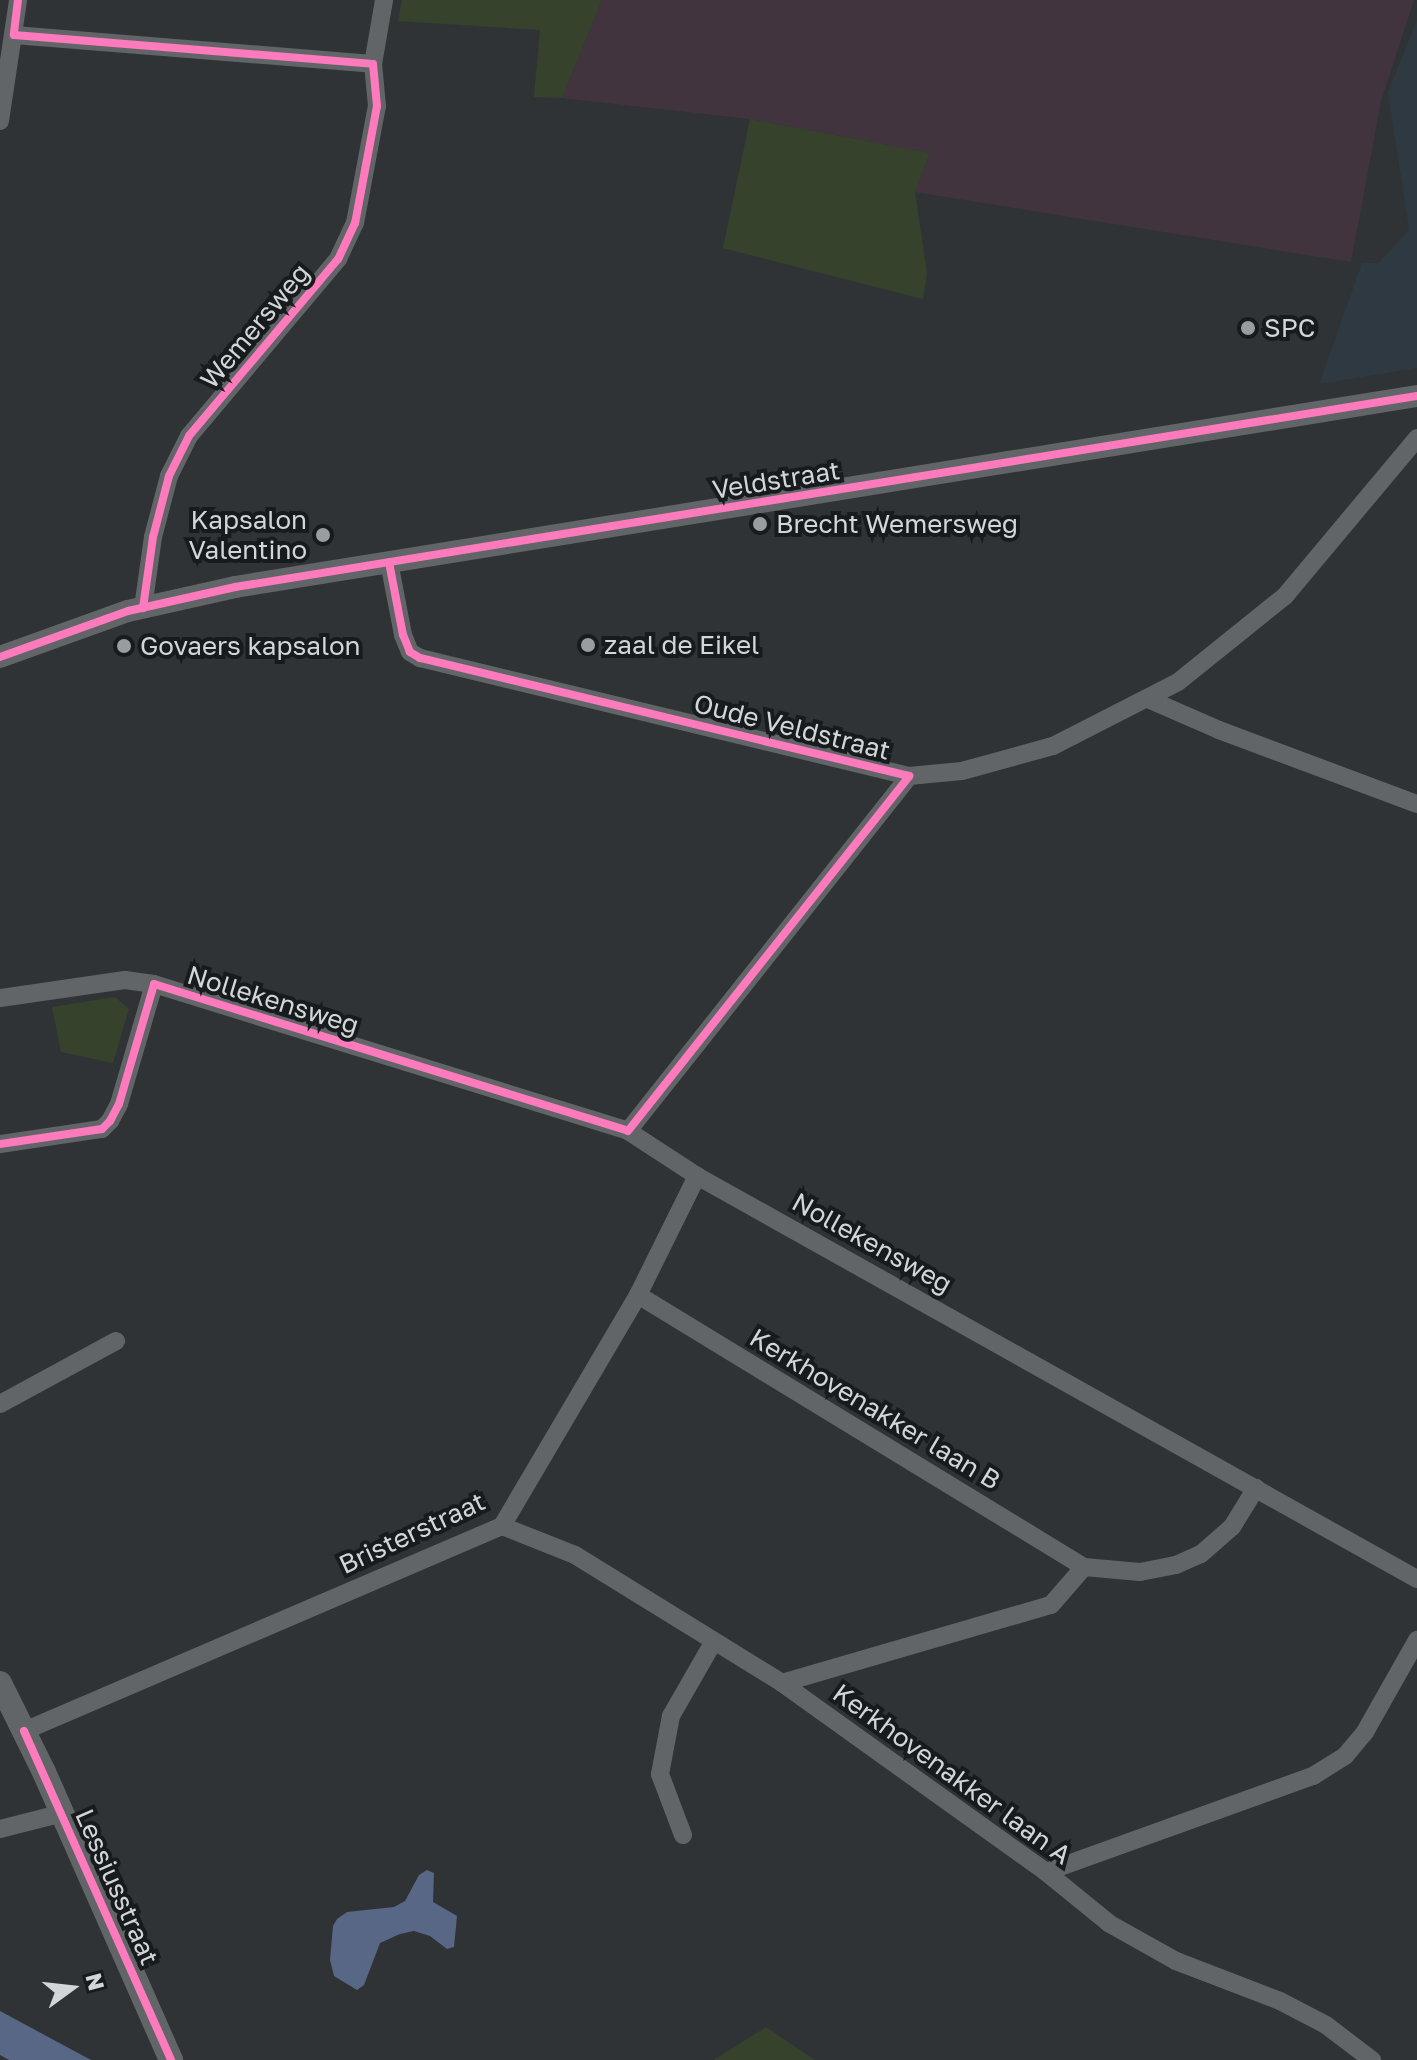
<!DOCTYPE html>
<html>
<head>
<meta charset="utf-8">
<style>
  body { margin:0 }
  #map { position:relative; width:1417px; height:2060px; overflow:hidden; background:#303335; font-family:"Golos Text",sans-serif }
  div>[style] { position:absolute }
  .built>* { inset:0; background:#2e3941 }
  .industrial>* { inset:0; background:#42343f }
  .green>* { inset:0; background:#37422d }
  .water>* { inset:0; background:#576785 }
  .minor>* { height:18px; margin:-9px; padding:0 9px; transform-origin:9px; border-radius:9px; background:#626567 }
  .tertiary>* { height:22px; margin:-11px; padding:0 11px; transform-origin:11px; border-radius:11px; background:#626567 }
  .secondary>* { height:24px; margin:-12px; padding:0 12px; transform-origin:12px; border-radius:12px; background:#626567 }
  .cycleway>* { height:8px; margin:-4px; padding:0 4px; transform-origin:4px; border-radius:4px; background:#fd7abc }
  .dots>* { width:22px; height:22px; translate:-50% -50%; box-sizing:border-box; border:4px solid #181b1d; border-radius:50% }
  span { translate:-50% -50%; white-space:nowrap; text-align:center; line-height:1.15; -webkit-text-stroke:8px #181b1d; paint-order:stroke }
  .street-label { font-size:26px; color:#d2d6d9 }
  .poi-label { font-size:26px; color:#d2d6d9 }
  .left { translate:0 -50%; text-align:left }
  .right { translate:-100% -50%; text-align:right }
  .north { position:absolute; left:32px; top:1948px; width:80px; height:80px; -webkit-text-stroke:6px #181b1d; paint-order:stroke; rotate:75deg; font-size:22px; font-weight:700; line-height:32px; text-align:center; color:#d2d6d9 }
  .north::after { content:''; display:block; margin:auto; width:28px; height:36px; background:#d2d6d9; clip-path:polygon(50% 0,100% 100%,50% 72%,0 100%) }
</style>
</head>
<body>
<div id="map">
  <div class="built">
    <i style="clip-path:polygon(1417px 20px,1417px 368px,1319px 384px,1362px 263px,1378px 263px,1409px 230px,1388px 92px)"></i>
  </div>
  <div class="industrial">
    <i style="clip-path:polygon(602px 0,1414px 0,1381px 101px,1351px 262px,915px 192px,930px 153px,750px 119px,562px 98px)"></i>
  </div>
  <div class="green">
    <i style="clip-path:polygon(402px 0,602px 0,562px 98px,534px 97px,540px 30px,398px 21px)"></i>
    <i style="clip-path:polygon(750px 119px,930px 153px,915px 192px,927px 273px,923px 299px,723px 248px)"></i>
    <i style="clip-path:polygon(115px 997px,129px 1009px,113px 1063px,61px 1052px,52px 1007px)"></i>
    <i style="clip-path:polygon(766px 2027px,815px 2060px,714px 2060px)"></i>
  </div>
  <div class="water">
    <i style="clip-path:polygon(427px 1870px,434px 1873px,433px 1902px,457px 1916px,454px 1947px,447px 1949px,430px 1936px,414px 1931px,400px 1934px,380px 1943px,364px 1985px,357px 1990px,334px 1976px,330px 1960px,333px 1926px,337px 1919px,347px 1912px,394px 1907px,405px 1901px,419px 1875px)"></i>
    <i style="clip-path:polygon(0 2011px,91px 2060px,9px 2060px,0 2055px)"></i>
  </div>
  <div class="minor">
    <i style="left:14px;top:35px;width:360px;rotate:4.6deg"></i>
    <i style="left:0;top:121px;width:122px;rotate:-81.5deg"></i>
    <i style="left:389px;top:562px;width:74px;rotate:79.1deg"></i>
    <i style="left:403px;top:635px;width:18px;rotate:68deg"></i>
    <i style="left:410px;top:652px;width:12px;rotate:31deg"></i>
    <i style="left:420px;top:658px;width:503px;rotate:13.57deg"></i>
    <i style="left:909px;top:776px;width:53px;rotate:-5.4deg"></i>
    <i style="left:962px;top:771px;width:94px;rotate:-15.4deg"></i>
    <i style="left:1053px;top:746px;width:140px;rotate:-27.1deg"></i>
    <i style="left:1178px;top:682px;width:137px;rotate:-38.8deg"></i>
    <i style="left:1285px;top:596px;width:206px;rotate:-50.1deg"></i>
    <i style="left:143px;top:608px;width:72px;rotate:-82deg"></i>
    <i style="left:153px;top:537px;width:63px;rotate:-75.3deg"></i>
    <i style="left:169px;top:476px;width:45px;rotate:-63.4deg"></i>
    <i style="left:189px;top:436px;width:231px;rotate:-49.9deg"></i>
    <i style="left:338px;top:259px;width:40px;rotate:-65deg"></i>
    <i style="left:355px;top:223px;width:119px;rotate:-79.4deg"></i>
    <i style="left:377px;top:106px;width:42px;rotate:-95.4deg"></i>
    <i style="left:373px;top:64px;width:65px;rotate:-80.2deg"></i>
    <i style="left:1148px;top:699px;width:77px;rotate:23.6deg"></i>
    <i style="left:1219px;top:730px;width:211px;rotate:20.5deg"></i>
    <i style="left:0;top:998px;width:126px;rotate:-8.2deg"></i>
    <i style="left:125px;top:980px;width:29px;rotate:8deg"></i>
    <i style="left:154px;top:984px;width:496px;rotate:17.2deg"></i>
    <i style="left:628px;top:1131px;width:82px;rotate:33.1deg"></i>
    <i style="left:697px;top:1176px;width:825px;rotate:29.24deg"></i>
    <i style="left:628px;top:1131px;width:453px;rotate:-51.6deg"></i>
    <i style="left:0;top:1144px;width:103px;rotate:-8.4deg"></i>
    <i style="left:102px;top:1129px;width:11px;rotate:-45deg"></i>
    <i style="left:110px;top:1121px;width:19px;rotate:-62deg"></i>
    <i style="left:119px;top:1104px;width:125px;rotate:-73.7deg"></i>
    <i style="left:638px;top:1295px;width:522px;rotate:31.38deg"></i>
    <i style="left:0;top:1404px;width:132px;rotate:-28.5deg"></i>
    <i style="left:502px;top:1526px;width:79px;rotate:21.7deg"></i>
    <i style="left:575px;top:1555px;width:243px;rotate:31.7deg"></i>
    <i style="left:782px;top:1683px;width:325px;rotate:35.6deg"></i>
    <i style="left:1046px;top:1872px;width:82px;rotate:39.1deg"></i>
    <i style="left:1110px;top:1924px;width:76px;rotate:29.3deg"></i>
    <i style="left:1176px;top:1961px;width:111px;rotate:21deg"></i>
    <i style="left:1280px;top:2001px;width:52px;rotate:27.6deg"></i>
    <i style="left:1326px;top:2025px;width:58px;rotate:37.3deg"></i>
    <i style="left:782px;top:1683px;width:280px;rotate:-16.2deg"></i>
    <i style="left:1051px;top:1605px;width:50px;rotate:-49deg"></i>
    <i style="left:1084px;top:1567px;width:56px;rotate:5.1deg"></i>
    <i style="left:1140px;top:1572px;width:37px;rotate:-11deg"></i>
    <i style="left:1176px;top:1565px;width:27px;rotate:-24deg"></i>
    <i style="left:1201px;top:1554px;width:41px;rotate:-41.1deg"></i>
    <i style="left:1232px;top:1527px;width:46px;rotate:-58.4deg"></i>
    <i style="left:24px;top:1731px;width:520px;rotate:-23.21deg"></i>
    <i style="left:502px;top:1526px;width:268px;rotate:-59.5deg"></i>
    <i style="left:638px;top:1295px;width:133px;rotate:-63.6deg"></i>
    <i style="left:0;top:1829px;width:65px;rotate:-14.3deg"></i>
    <i style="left:683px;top:1835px;width:65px;rotate:-110.7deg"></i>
    <i style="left:660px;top:1774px;width:59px;rotate:-79.3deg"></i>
    <i style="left:671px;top:1716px;width:86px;rotate:-60.2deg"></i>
    <i style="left:1046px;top:1872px;width:284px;rotate:-19.8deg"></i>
    <i style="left:1313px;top:1776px;width:38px;rotate:-32deg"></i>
    <i style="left:1345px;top:1756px;width:31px;rotate:-50deg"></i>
    <i style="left:1365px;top:1732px;width:106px;rotate:-60.5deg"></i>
  </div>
  <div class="tertiary">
    <i style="left:0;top:657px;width:136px;rotate:-19.8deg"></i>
    <i style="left:128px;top:611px;width:110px;rotate:-12.6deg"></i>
    <i style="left:235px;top:587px;width:1197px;rotate:-9.18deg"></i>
  </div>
  <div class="secondary">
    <i style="left:0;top:1683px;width:99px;rotate:63.7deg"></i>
    <i style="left:44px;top:1772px;width:315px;rotate:66.2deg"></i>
  </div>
  <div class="cycleway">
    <i style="left:18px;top:0;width:35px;rotate:97deg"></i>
    <i style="left:14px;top:35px;width:360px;rotate:4.6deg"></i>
    <i style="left:373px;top:64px;width:42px;rotate:84.6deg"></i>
    <i style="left:377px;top:106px;width:119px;rotate:100.6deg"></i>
    <i style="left:355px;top:223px;width:40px;rotate:115deg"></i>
    <i style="left:338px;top:259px;width:231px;rotate:130.1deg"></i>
    <i style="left:189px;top:436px;width:45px;rotate:116.6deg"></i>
    <i style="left:169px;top:476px;width:63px;rotate:104.7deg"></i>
    <i style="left:153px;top:537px;width:72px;rotate:98deg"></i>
    <i style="left:0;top:657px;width:136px;rotate:-19.8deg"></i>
    <i style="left:128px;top:611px;width:110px;rotate:-12.6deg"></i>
    <i style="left:235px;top:587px;width:1197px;rotate:-9.18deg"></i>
    <i style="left:0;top:1144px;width:103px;rotate:-8.4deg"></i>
    <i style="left:102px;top:1129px;width:11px;rotate:-45deg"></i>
    <i style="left:110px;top:1121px;width:19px;rotate:-62deg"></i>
    <i style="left:119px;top:1104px;width:125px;rotate:-73.7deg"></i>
    <i style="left:154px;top:984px;width:496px;rotate:17.2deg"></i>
    <i style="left:628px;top:1131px;width:453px;rotate:-51.6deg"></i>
    <i style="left:909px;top:776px;width:503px;rotate:-166.43deg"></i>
    <i style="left:420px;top:658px;width:12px;rotate:-149deg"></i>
    <i style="left:410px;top:652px;width:18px;rotate:-112deg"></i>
    <i style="left:403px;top:635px;width:74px;rotate:-100.9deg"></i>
    <i style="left:24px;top:1731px;width:360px;rotate:65.9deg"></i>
  </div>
  <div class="dots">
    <i style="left:1248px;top:328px;background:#999da0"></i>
    <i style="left:760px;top:524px;background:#999da0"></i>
    <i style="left:323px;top:535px;background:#999da0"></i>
    <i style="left:588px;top:645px;background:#999da0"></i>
    <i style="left:124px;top:646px;background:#999da0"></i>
  </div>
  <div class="street-label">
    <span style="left:255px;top:326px;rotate:-50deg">Wemersweg</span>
    <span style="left:776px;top:480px;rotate:-9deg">Veldstraat</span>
    <span style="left:792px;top:727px;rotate:14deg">Oude Veldstraat</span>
    <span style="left:273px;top:1000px;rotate:17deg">Nollekensweg</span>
    <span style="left:872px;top:1243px;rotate:29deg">Nollekensweg</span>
    <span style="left:875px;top:1409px;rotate:31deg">Kerkhovenakker laan B</span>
    <span style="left:412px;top:1533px;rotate:-25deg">Bristerstraat</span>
    <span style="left:952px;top:1774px;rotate:36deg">Kerkhovenakker laan A</span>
    <span style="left:117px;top:1887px;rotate:66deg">Lessiusstraat</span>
  </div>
  <div class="poi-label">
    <span class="left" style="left:1264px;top:328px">SPC</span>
    <span class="right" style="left:307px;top:535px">Kapsalon<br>Valentino</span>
    <span class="left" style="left:776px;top:524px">Brecht Wemersweg</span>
    <span class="left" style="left:604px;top:645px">zaal de Eikel</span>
    <span class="left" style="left:140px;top:646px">Govaers kapsalon</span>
  </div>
  <div class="north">N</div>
</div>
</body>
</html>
